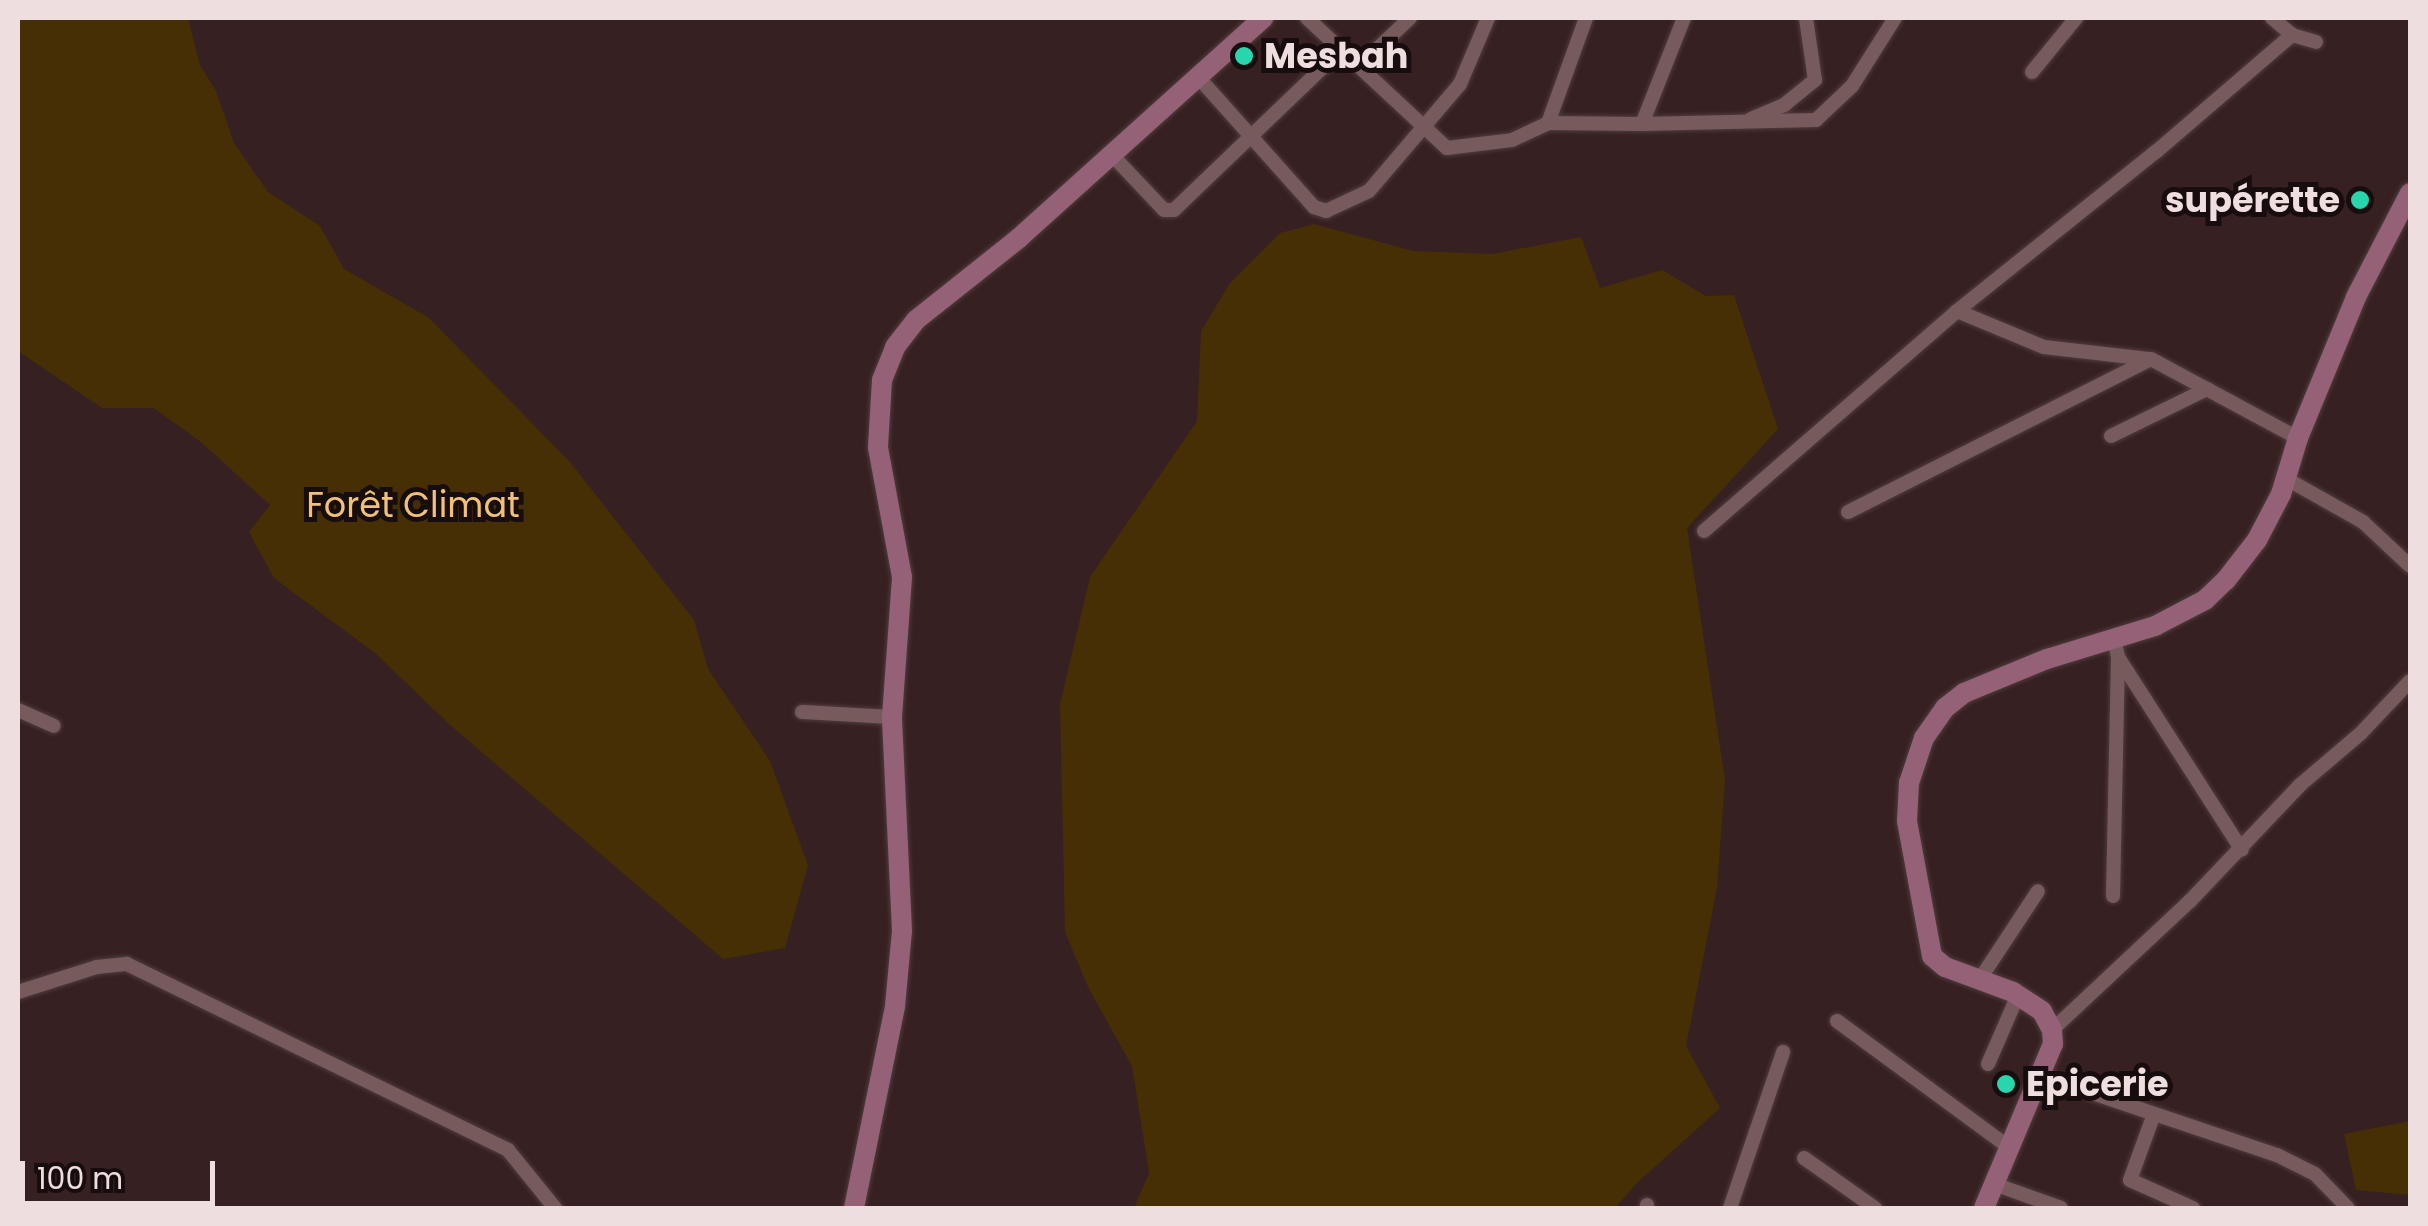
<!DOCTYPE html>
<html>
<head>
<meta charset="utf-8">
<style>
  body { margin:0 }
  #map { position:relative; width:2428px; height:1226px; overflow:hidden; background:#372021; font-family:Poppins,sans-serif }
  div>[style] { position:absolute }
  .green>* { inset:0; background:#462f04 }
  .roads { filter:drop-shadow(0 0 2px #503c3e) drop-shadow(0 0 2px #503c3e) }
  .street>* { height:14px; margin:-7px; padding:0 7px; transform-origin:7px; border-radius:7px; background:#775b5c }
  .secondary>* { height:20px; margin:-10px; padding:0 10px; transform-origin:10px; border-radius:10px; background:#946176 }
  .dots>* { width:28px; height:28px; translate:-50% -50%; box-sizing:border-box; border:5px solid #180d0e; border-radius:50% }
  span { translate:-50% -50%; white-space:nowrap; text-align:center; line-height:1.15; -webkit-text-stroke:10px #180d0e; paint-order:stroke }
  .poi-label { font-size:35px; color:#efdedf; font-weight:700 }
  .left { translate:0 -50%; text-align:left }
  .right { translate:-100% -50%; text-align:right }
  .park-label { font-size:35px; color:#f2c173 }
  .frame { position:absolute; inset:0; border:20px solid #efdedf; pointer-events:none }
  .scale { position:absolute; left:20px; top:1161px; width:195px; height:45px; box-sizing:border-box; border:5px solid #efdedf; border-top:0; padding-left:12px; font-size:30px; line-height:35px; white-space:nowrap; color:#efdedf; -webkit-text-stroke:8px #180d0e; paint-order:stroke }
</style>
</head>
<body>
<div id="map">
  <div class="green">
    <i style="clip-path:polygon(18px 18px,188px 18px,200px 65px,216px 91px,234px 143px,268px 192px,320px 226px,344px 269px,429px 318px,570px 462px,694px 620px,708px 669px,770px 761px,808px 865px,785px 948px,723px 959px,449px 724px,375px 653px,274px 578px,249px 532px,270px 505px,201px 442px,154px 408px,102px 408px,18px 351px)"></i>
    <i style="clip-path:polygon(1314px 224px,1413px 251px,1492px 254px,1581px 237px,1600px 288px,1662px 270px,1706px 296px,1734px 295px,1778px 429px,1687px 528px,1725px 780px,1717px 888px,1686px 1046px,1720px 1108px,1637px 1183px,1615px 1208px,1134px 1208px,1149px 1173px,1132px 1066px,1088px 987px,1065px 932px,1060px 704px,1090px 577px,1197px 421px,1201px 331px,1230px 283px,1280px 233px)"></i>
    <i style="clip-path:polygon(2410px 1121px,2410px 1195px,2356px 1190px,2344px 1134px)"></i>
  </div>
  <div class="roads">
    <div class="street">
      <i style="left:1307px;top:18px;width:191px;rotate:42.9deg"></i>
      <i style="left:1447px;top:148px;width:65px;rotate:-7deg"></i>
      <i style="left:1512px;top:140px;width:40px;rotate:-25deg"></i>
      <i style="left:1586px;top:18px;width:112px;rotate:109.9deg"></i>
      <i style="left:1548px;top:123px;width:94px;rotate:0.6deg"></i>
      <i style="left:1642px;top:124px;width:114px;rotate:-68.4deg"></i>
      <i style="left:2272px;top:18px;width:26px;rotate:40deg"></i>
      <i style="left:2292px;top:35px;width:25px;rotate:16deg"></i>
      <i style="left:1359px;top:66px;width:70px;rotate:-43.3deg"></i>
      <i style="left:2032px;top:72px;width:70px;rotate:-50.8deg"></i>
      <i style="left:1199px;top:78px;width:173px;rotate:48.3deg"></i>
      <i style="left:1314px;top:207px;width:13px;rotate:18deg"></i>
      <i style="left:1326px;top:211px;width:47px;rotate:-24.9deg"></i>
      <i style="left:1369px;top:191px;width:140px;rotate:-49.6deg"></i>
      <i style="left:1460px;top:84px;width:72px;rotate:-67deg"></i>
      <i style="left:1751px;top:119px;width:36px;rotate:-23deg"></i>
      <i style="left:1784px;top:105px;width:40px;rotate:-39deg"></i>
      <i style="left:1815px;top:80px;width:63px;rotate:-98.3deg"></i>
      <i style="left:1642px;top:124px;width:174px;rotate:-1.3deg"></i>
      <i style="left:1816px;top:120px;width:50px;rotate:-43.4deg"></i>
      <i style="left:1852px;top:86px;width:80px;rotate:-57.7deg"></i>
      <i style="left:1113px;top:156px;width:74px;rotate:46.6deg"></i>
      <i style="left:1164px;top:210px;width:10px"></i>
      <i style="left:1174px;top:210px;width:228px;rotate:-43.8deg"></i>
      <i style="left:1957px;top:311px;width:94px;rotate:22.5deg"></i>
      <i style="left:2044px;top:347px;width:105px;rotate:6.6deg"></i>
      <i style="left:2111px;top:436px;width:107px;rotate:-26.1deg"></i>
      <i style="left:2285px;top:478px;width:90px;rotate:29.4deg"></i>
      <i style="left:2363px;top:522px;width:64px;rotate:43.1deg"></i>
      <i style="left:1848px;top:512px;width:339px;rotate:-26.8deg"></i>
      <i style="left:2151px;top:359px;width:167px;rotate:28.3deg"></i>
      <i style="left:1704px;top:531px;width:335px;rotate:-41deg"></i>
      <i style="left:1957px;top:311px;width:256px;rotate:-38.7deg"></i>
      <i style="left:2157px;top:151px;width:178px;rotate:-40.7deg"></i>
      <i style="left:2114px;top:638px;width:19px;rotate:78deg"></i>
      <i style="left:2118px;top:657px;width:229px;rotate:57.3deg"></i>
      <i style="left:18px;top:710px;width:39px;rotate:24deg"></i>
      <i style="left:802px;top:712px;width:90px;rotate:3.2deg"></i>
      <i style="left:2113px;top:896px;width:238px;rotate:-88.8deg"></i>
      <i style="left:1980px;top:979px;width:105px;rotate:-56.6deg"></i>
      <i style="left:18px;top:992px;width:83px;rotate:-17.6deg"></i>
      <i style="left:97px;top:967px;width:30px;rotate:-6deg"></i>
      <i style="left:127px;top:964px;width:424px;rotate:26deg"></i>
      <i style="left:508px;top:1150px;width:75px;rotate:51deg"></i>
      <i style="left:1837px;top:1021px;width:211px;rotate:36.3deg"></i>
      <i style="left:2052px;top:1030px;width:189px;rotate:-43.1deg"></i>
      <i style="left:2190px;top:901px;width:160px;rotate:-46.5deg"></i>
      <i style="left:2300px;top:785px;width:80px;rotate:-40.4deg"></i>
      <i style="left:2361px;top:733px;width:71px;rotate:-46.7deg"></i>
      <i style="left:1988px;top:1064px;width:75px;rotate:-66.5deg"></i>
      <i style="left:2039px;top:1075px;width:251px;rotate:18.6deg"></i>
      <i style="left:2277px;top:1155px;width:42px;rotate:26.6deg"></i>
      <i style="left:2315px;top:1174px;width:47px;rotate:45.9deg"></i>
      <i style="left:2154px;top:1114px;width:70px;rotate:110deg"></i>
      <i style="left:2130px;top:1180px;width:69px;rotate:24deg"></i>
      <i style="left:1804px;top:1158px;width:87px;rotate:35.2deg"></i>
      <i style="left:1994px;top:1184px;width:71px;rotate:19.7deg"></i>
      <i style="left:1647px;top:1208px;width:3px;rotate:-90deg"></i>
      <i style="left:1730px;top:1208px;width:165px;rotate:-71.2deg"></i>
    </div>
    <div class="secondary">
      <i style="left:854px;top:1208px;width:206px;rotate:-78.5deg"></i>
      <i style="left:895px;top:1006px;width:75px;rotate:-84.7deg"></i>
      <i style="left:902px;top:931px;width:214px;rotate:-92.7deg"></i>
      <i style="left:892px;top:717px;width:140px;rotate:-85.9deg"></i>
      <i style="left:902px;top:577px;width:132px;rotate:-100.5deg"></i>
      <i style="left:878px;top:447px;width:67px;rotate:-86.6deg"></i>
      <i style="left:882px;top:380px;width:35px;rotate:-68deg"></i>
      <i style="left:895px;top:347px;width:34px;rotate:-52deg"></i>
      <i style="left:916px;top:320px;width:132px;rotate:-38.5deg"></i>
      <i style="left:1019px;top:238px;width:329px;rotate:-42deg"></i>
      <i style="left:1984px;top:1208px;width:178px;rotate:-67.2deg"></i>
      <i style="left:2053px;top:1044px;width:14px;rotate:-94deg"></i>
      <i style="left:2052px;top:1030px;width:21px;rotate:-118deg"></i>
      <i style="left:2042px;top:1011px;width:35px;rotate:-147deg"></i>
      <i style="left:2013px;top:992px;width:72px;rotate:-159.8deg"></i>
      <i style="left:1945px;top:967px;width:17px;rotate:-140deg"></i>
      <i style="left:1932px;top:956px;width:137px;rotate:-100.5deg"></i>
      <i style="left:1907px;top:821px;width:38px;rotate:-87deg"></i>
      <i style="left:1909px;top:783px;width:47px;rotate:-71.6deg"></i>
      <i style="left:1924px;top:738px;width:37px;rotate:-55deg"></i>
      <i style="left:1945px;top:708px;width:24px;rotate:-38deg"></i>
      <i style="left:1964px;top:693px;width:90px;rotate:-22.3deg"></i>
      <i style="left:2047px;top:659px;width:113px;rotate:-17deg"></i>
      <i style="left:2155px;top:626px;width:56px;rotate:-27.5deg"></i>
      <i style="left:2205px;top:600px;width:29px;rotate:-44deg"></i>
      <i style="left:2226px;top:580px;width:51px;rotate:-52.2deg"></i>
      <i style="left:2257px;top:540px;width:52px;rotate:-62.4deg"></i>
      <i style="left:2281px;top:494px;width:59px;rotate:-73.1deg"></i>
      <i style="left:2298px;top:438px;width:152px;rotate:-67.6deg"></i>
      <i style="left:2356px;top:297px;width:117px;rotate:-62.6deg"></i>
    </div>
  </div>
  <div class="dots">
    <i style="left:1244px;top:56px;background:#28d5ad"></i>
    <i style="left:2360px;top:200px;background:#28d5ad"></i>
    <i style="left:2006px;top:1084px;background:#28d5ad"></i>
  </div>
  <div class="poi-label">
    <span class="left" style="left:1264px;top:56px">Mesbah</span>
    <span class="right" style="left:2340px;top:200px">supérette</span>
    <span class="left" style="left:2026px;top:1084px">Epicerie</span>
  </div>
  <div class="park-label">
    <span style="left:413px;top:505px">Forêt Climat</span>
  </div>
  <div class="frame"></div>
  <div class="scale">100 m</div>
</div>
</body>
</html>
